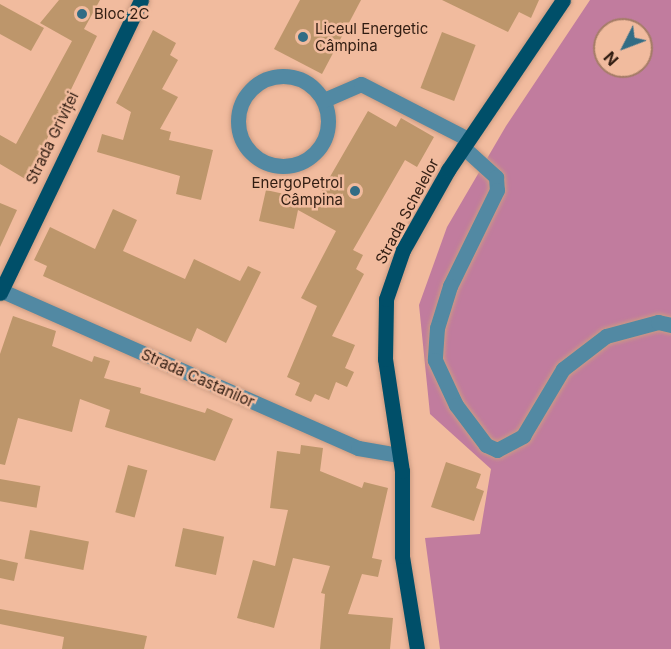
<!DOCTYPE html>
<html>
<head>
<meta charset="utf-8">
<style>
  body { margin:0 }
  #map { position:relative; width:671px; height:649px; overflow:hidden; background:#f1bb9e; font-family:Inter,sans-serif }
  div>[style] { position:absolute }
  .forest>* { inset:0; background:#c17c9e }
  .building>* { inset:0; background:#bd966b; transform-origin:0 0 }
  .roads { filter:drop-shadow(0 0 2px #cb9b82) drop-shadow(0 0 2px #cb9b82) }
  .minor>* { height:15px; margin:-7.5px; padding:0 7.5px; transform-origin:7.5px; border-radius:7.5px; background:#5289a3 }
  .minor>.ring { margin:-7.5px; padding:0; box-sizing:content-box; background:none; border:15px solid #5289a3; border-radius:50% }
  .major>* { height:15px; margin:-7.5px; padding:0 7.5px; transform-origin:7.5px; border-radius:7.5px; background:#004f69 }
  .dots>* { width:16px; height:16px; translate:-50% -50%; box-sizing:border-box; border:3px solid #f1bb9e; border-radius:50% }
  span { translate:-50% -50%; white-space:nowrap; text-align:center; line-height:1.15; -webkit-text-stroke:5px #f1bb9e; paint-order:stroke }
  .poi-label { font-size:15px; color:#311d12 }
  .left { translate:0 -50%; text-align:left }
  .right { translate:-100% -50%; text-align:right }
  .street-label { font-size:15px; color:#311d12 }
  .north { position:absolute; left:593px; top:18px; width:60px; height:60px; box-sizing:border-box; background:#f1bb9e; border:2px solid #a47c66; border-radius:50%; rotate:228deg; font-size:16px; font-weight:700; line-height:24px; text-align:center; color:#311d12 }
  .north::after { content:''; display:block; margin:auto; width:21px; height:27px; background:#326c85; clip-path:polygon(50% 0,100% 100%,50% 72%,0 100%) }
</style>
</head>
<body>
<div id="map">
  <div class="forest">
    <i style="clip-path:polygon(evenodd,590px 0,671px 0,671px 649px,440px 649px,425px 538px,480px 534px,491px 469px,430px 414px,419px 305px,447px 227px,506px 126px,590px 0,605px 30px,641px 30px,641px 66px,605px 66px,605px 30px)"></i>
  </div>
  <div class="building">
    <i style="clip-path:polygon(59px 0,100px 0,84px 29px,97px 36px,27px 180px,0 164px,0 135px,16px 144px,72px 41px,40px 23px)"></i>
    <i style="clip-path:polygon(300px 0,361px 0,322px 74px,274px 49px)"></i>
    <i style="clip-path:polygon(442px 0,539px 0,531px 18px,519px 12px,508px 32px)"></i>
    <i style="clip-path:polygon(0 4px,44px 28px,31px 51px,0 34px)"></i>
    <i style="clip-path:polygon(153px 30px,176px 43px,170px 55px,178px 60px,162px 89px,178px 97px,160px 129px,171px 132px,169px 140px,213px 150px,201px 200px,176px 194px,180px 176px,97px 152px,102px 134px,123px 140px,131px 112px,116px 103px)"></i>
    <i style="left:442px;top:32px;width:36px;height:60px;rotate:21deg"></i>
    <i style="clip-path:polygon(368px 111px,396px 127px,401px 118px,434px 137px,417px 167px,405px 160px,353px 250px,363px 255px,356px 269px,364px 274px,332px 336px,355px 345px,345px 368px,354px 372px,347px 387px,336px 382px,329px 400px,315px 394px,311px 402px,295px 395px,300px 383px,287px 377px,317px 306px,301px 298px,336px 231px,298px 210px,294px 229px,259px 221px,266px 190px,316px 201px)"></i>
    <i style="clip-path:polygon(0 203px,17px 210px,0 247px)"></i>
    <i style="clip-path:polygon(113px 209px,137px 220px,123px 251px,185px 279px,194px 259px,240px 281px,248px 266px,261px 272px,226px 343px,197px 328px,191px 342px,43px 276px,47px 266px,34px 260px,50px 227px,95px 249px)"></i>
    <i style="clip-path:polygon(13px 316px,56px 331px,52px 346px,92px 362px,94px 356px,110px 361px,104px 378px,141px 388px,140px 393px,205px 413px,207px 408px,233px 419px,215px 461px,105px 427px,110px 410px,80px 399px,72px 432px,18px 418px,5px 465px,0 464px,0 354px)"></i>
    <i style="clip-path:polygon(301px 445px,323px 448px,320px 471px,362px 488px,364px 482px,388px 488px,372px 558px,382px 560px,378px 577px,362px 574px,348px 614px,393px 618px,390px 649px,320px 649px,325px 594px,321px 593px,330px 566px,293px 558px,274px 628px,237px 618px,253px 560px,275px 566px,288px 510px,270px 508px,277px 451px,300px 454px)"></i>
    <i style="clip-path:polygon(446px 462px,481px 474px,476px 488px,484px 491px,474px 521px,431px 507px)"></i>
    <i style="left:128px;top:465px;width:20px;height:49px;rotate:15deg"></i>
    <i style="left:0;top:479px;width:41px;height:22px;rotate:10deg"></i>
    <i style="left:183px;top:528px;width:42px;height:39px;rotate:12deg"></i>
    <i style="left:30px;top:530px;width:60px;height:29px;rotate:11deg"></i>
    <i style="clip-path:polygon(0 559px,18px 563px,14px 581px,0 578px)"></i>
    <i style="clip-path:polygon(0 609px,147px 636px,144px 649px,62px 649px,64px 637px,0 624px)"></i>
  </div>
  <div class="roads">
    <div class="minor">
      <i class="ring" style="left:238px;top:76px;width:75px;height:75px"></i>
      <i style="left:324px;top:100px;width:40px;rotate:-23.4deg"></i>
      <i style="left:361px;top:84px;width:120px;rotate:27.2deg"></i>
      <i style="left:463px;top:147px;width:45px;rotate:42.3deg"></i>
      <i style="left:496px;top:177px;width:13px;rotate:86deg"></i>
      <i style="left:497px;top:190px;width:107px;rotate:116.1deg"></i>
      <i style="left:450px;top:286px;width:44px;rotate:107.2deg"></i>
      <i style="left:437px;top:328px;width:32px;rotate:94deg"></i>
      <i style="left:435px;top:360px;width:50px;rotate:65deg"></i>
      <i style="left:456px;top:405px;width:50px;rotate:53.1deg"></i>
      <i style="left:486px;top:445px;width:12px;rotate:24deg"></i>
      <i style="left:497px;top:450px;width:30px;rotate:-28deg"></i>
      <i style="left:523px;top:436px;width:78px;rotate:-59.2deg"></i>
      <i style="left:563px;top:369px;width:54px;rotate:-37.5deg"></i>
      <i style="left:606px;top:336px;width:54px;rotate:-15.1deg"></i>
      <i style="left:658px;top:322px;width:13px;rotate:13deg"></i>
      <i style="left:0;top:290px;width:391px;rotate:23.8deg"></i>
      <i style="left:358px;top:448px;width:42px;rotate:9.7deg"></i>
    </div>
    <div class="major">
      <i style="left:0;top:293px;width:325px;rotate:-64.3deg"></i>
      <i style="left:417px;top:649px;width:94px;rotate:-99.2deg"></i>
      <i style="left:402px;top:556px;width:85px;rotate:-90deg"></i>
      <i style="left:402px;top:471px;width:113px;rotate:-98.6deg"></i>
      <i style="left:385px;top:359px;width:60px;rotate:-89deg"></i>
      <i style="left:386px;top:299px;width:52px;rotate:-70.9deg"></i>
      <i style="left:403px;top:250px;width:92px;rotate:-60.6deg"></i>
      <i style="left:448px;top:170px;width:205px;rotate:-55.9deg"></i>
    </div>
  </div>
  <div class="dots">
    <i style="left:82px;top:14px;background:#326c85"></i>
    <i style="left:303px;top:37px;background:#326c85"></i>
    <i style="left:355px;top:191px;background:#326c85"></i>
  </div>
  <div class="poi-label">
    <span class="left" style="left:94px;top:14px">Bloc 2C</span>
    <span class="left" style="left:315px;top:37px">Liceul Energetic<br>Câmpina</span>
    <span class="right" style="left:343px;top:191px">EnergoPetrol<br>Câmpina</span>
  </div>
  <div class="street-label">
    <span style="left:52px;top:138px;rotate:-64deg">Strada Griviței</span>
    <span style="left:407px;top:211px;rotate:-62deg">Strada Schelelor</span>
    <span style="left:198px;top:378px;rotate:24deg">Strada Castanilor</span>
  </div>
  <div class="north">N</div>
</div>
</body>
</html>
